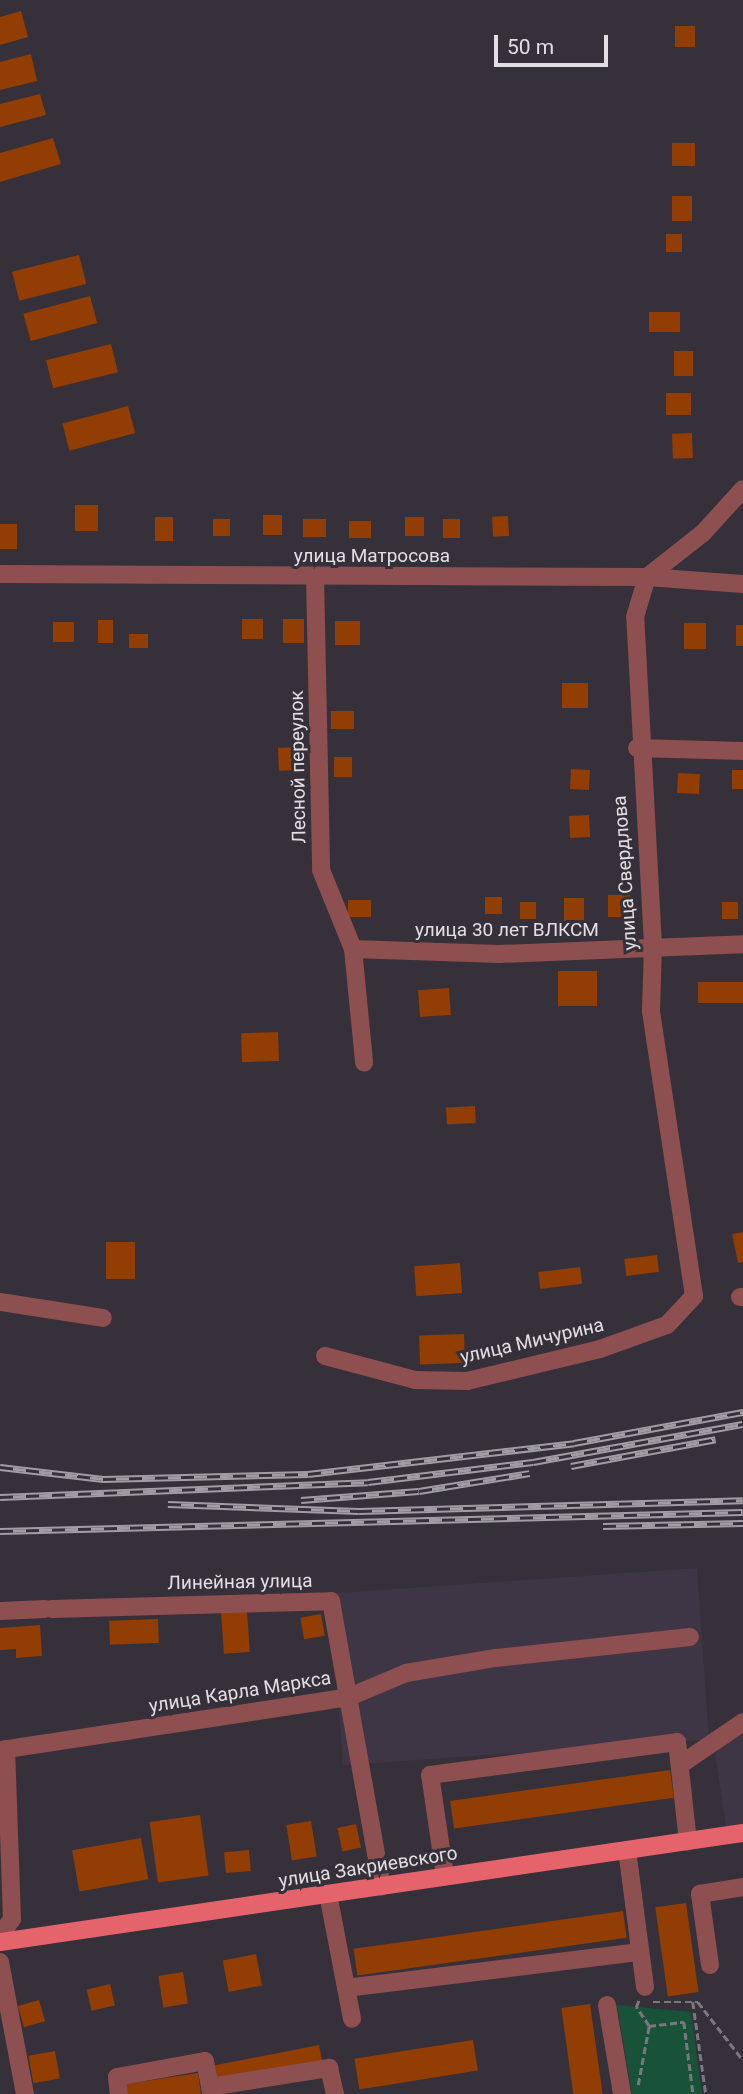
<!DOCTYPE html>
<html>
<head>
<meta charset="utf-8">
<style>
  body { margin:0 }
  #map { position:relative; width:743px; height:2094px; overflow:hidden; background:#353039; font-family:Roboto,sans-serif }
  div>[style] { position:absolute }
  .built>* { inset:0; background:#3e3645; transform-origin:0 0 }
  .green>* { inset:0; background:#185339 }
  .building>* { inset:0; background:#913d03; transform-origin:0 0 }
  .path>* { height:2.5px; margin-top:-1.25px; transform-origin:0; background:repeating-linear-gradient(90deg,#7b777f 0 7px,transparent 0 10.5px) }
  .minor>* { height:18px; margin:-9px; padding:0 9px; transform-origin:9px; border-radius:9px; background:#8d4f50 }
  .major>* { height:18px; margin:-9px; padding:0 9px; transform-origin:9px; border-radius:9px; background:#e5646c }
  .rail>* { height:7px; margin-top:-3.5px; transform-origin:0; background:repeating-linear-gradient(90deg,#353039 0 13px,#a19da4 0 26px); box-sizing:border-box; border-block:2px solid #a19da4 }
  span { translate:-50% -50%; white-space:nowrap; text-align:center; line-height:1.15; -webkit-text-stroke:6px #353039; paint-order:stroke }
  .street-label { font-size:19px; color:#e2dfe4 }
  .scale { position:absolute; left:494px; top:35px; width:114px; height:32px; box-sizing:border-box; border:4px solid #e2dfe4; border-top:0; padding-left:9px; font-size:21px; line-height:24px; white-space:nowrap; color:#e2dfe4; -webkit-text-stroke:5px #353039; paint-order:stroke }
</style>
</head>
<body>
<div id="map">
  <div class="built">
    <i style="left:697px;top:1568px;width:172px;height:367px;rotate:86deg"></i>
    <i style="clip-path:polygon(743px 1724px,743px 1824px,726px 1827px,715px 1753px)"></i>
  </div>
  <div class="green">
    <i style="clip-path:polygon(617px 2005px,691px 2012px,702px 2094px,632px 2094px)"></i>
  </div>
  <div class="building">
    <i style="clip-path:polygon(21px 11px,28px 37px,0 45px,0 17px)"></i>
    <i style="left:695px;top:26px;width:21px;height:20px;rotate:90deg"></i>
    <i style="clip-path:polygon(31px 54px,37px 81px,0 90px,0 62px)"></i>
    <i style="clip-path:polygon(40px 94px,46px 115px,0 127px,0 104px)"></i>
    <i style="clip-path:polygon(53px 138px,61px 164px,0 182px,0 153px)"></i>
    <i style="left:672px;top:143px;width:23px;height:23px"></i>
    <i style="left:672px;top:196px;width:20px;height:25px"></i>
    <i style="left:666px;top:234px;width:16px;height:18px"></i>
    <i style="left:79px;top:255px;width:30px;height:69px;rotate:76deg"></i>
    <i style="left:90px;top:296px;width:28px;height:69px;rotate:75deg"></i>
    <i style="left:649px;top:312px;width:31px;height:20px"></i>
    <i style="left:111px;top:344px;width:29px;height:67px;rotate:76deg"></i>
    <i style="left:674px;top:351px;width:19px;height:25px"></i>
    <i style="left:666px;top:393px;width:25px;height:22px"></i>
    <i style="left:128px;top:406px;width:28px;height:68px;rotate:75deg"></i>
    <i style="left:692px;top:433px;width:25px;height:20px;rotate:88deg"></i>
    <i style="left:75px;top:505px;width:23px;height:26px"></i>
    <i style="left:263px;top:515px;width:19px;height:20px"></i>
    <i style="left:508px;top:516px;width:20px;height:16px;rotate:87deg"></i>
    <i style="left:155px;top:517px;width:18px;height:24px"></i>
    <i style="left:405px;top:517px;width:19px;height:19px"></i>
    <i style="left:213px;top:519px;width:17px;height:17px"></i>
    <i style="left:303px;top:519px;width:23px;height:18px"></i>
    <i style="left:443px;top:519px;width:17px;height:19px"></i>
    <i style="left:349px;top:521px;width:22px;height:17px"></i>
    <i style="left:0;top:524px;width:17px;height:25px"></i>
    <i style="left:242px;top:619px;width:21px;height:20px"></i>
    <i style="left:283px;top:619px;width:21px;height:24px"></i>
    <i style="left:98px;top:620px;width:15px;height:23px"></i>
    <i style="left:335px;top:621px;width:25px;height:24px"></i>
    <i style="left:53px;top:622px;width:21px;height:20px"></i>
    <i style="left:706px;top:623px;width:26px;height:22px;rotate:90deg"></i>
    <i style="left:736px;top:625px;width:7px;height:21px"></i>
    <i style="left:129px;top:634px;width:19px;height:14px"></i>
    <i style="left:562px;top:683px;width:26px;height:25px"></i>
    <i style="left:354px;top:711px;width:18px;height:23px;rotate:90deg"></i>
    <i style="left:301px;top:747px;width:23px;height:23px;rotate:88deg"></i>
    <i style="left:334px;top:757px;width:18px;height:20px"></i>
    <i style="left:571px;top:769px;width:19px;height:20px;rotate:3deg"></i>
    <i style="left:732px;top:770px;width:11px;height:19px"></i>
    <i style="left:678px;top:773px;width:22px;height:20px;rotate:3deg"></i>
    <i style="left:589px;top:815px;width:22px;height:20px;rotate:87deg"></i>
    <i style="left:608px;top:895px;width:22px;height:22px"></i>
    <i style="left:502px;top:897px;width:17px;height:17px;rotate:90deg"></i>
    <i style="left:564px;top:898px;width:20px;height:23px"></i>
    <i style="left:348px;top:900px;width:23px;height:17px"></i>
    <i style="left:520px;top:902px;width:16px;height:17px"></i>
    <i style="left:722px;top:902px;width:16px;height:17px"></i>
    <i style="left:558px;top:971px;width:39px;height:35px"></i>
    <i style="left:743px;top:982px;width:21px;height:45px;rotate:90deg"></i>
    <i style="left:449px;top:988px;width:27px;height:31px;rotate:86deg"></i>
    <i style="left:278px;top:1032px;width:29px;height:37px;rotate:88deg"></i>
    <i style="left:475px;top:1106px;width:17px;height:29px;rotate:87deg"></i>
    <i style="clip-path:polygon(743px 1232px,743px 1262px,738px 1263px,732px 1234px)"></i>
    <i style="left:106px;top:1242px;width:29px;height:37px"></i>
    <i style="left:657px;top:1255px;width:17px;height:33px;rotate:83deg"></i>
    <i style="left:460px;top:1263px;width:30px;height:46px;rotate:86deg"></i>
    <i style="left:580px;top:1267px;width:17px;height:42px;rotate:83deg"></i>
    <i style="left:464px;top:1334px;width:29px;height:45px;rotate:88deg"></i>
    <i style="left:247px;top:1611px;width:41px;height:26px;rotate:86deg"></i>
    <i style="left:321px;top:1614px;width:22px;height:21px;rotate:80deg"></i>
    <i style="left:158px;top:1619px;width:24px;height:49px;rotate:88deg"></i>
    <i style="clip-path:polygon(40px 1625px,42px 1656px,16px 1658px,16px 1649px,0 1650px,0 1628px)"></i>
    <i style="left:670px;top:1770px;width:28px;height:222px;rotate:82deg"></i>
    <i style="left:200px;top:1815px;width:61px;height:51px;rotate:82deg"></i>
    <i style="left:311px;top:1821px;width:36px;height:25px;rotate:81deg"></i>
    <i style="left:356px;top:1824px;width:24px;height:19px;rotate:78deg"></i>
    <i style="left:141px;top:1838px;width:42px;height:70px;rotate:80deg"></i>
    <i style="left:249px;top:1850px;width:21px;height:25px;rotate:85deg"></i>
    <i style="left:686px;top:1903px;width:90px;height:31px;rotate:82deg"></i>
    <i style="left:623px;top:1911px;width:27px;height:272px;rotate:82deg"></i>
    <i style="left:256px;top:1954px;width:32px;height:34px;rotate:79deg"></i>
    <i style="left:183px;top:1972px;width:32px;height:25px;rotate:81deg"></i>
    <i style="left:110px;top:1984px;width:22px;height:24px;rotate:77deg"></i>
    <i style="left:39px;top:2000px;width:22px;height:22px;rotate:74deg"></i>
    <i style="left:590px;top:2004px;width:91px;height:29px;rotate:82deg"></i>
    <i style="left:473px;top:2040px;width:31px;height:120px;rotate:81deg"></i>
    <i style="left:319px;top:2045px;width:16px;height:106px;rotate:79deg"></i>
    <i style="left:55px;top:2051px;width:28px;height:27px;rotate:80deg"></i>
    <i style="clip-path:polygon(198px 2073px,201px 2094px,128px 2094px,126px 2084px)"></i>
  </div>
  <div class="path">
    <i style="left:653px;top:2002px;width:45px"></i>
    <i style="left:698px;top:2002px;width:73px;rotate:52.2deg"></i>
    <i style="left:693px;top:2002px;width:93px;rotate:82deg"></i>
    <i style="left:649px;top:2026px;width:35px;rotate:-7deg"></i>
    <i style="left:684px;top:2022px;width:71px;rotate:82.7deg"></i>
    <i style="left:638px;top:2085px;width:60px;rotate:-79.4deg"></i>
    <i style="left:649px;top:2026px;width:23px;rotate:-124deg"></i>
    <i style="left:636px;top:2007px;width:8px;rotate:-67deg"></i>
  </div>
  <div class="minor">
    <i style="left:0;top:574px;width:647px;rotate:0.27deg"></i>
    <i style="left:647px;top:577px;width:96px;rotate:4.2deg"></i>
    <i style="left:315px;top:577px;width:293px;rotate:88.8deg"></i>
    <i style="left:321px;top:870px;width:85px;rotate:67.9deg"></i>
    <i style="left:353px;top:949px;width:114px;rotate:84.4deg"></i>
    <i style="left:637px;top:748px;width:106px;rotate:1.6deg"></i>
    <i style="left:353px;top:949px;width:146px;rotate:2deg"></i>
    <i style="left:499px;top:954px;width:244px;rotate:-2.3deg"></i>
    <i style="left:740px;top:1297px;width:3px"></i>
    <i style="left:0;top:1302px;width:104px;rotate:8.8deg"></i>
    <i style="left:325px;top:1356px;width:93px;rotate:14.9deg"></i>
    <i style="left:415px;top:1380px;width:52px;rotate:1.1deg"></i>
    <i style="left:467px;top:1381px;width:137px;rotate:-13.5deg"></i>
    <i style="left:600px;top:1349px;width:71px;rotate:-19.7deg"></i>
    <i style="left:667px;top:1325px;width:40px;rotate:-47deg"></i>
    <i style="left:694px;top:1296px;width:288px;rotate:-98.6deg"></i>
    <i style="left:651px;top:1011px;width:66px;rotate:-88.3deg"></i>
    <i style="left:653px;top:945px;width:328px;rotate:-93.1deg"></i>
    <i style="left:635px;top:617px;width:42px;rotate:-73.3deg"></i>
    <i style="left:647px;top:577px;width:71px;rotate:-38.2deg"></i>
    <i style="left:703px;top:533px;width:59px;rotate:-47.7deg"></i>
    <i style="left:52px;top:1609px;width:279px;rotate:-1.6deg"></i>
    <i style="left:331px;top:1601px;width:290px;rotate:79.9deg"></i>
    <i style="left:0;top:1611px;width:45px;rotate:-2.5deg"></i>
    <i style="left:0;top:1750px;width:353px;rotate:-8.6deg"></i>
    <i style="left:349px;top:1697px;width:62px;rotate:-22.8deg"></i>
    <i style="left:406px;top:1673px;width:91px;rotate:-9.5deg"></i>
    <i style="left:496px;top:1658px;width:195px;rotate:-6.2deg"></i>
    <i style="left:680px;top:1765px;width:76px;rotate:-34.3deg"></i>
    <i style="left:627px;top:1850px;width:138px;rotate:82.5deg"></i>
    <i style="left:445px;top:1876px;width:102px;rotate:-98.4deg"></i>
    <i style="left:430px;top:1775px;width:249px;rotate:-7.6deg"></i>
    <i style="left:677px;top:1742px;width:100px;rotate:83.7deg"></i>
    <i style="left:328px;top:1894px;width:127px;rotate:79.1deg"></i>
    <i style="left:0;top:1936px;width:21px;rotate:-55deg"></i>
    <i style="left:12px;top:1919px;width:170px;rotate:-92deg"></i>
    <i style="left:0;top:1962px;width:134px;rotate:79.3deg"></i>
    <i style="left:710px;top:1965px;width:72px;rotate:-98deg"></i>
    <i style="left:700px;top:1894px;width:44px;rotate:-9.2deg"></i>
    <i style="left:346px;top:1988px;width:296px;rotate:-7deg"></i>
    <i style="left:607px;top:2005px;width:90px;rotate:80.4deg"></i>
    <i style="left:119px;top:2094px;width:17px;rotate:-97deg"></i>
    <i style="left:117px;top:2077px;width:89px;rotate:-10.3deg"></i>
    <i style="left:205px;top:2061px;width:26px;rotate:79deg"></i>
    <i style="left:211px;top:2094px;width:7px;rotate:-98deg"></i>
    <i style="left:210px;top:2087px;width:121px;rotate:-9.1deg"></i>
    <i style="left:329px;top:2068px;width:27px;rotate:77deg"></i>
  </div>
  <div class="major">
    <i style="left:0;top:1942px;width:751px;rotate:-8.35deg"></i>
  </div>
  <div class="rail">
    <i style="left:571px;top:1466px;width:147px;rotate:-10.5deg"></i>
    <i style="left:0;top:1467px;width:104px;rotate:6.6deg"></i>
    <i style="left:103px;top:1479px;width:205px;rotate:-1.4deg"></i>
    <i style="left:308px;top:1474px;width:268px;rotate:-6.6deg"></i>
    <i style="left:574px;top:1443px;width:172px;rotate:-10.4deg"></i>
    <i style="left:0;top:1497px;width:368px;rotate:-2.3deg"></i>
    <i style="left:368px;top:1482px;width:166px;rotate:-6.9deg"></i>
    <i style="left:533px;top:1462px;width:213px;rotate:-10.3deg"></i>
    <i style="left:301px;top:1500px;width:118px;rotate:-4.4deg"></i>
    <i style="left:419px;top:1491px;width:112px;rotate:-9.2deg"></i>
    <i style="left:168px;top:1504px;width:191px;rotate:2.1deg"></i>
    <i style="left:359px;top:1511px;width:384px;rotate:-1.6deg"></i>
    <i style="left:603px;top:1526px;width:140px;rotate:-1.2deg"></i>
    <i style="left:0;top:1531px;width:743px;rotate:-1.46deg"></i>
  </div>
  <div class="street-label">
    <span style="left:372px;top:556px">улица Матросова</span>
    <span style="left:298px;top:767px;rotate:-91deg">Лесной переулок</span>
    <span style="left:625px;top:873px;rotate:-94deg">улица Свердлова</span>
    <span style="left:507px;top:930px">улица 30 лет ВЛКСМ</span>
    <span style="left:532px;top:1341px;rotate:-13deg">улица Мичурина</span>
    <span style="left:240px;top:1582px;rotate:-1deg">Линейная улица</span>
    <span style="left:240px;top:1692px;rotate:-9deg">улица Карла Маркса</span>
    <span style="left:368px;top:1867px;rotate:-9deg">улица Закриевского</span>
  </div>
  <div class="scale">50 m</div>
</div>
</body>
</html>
